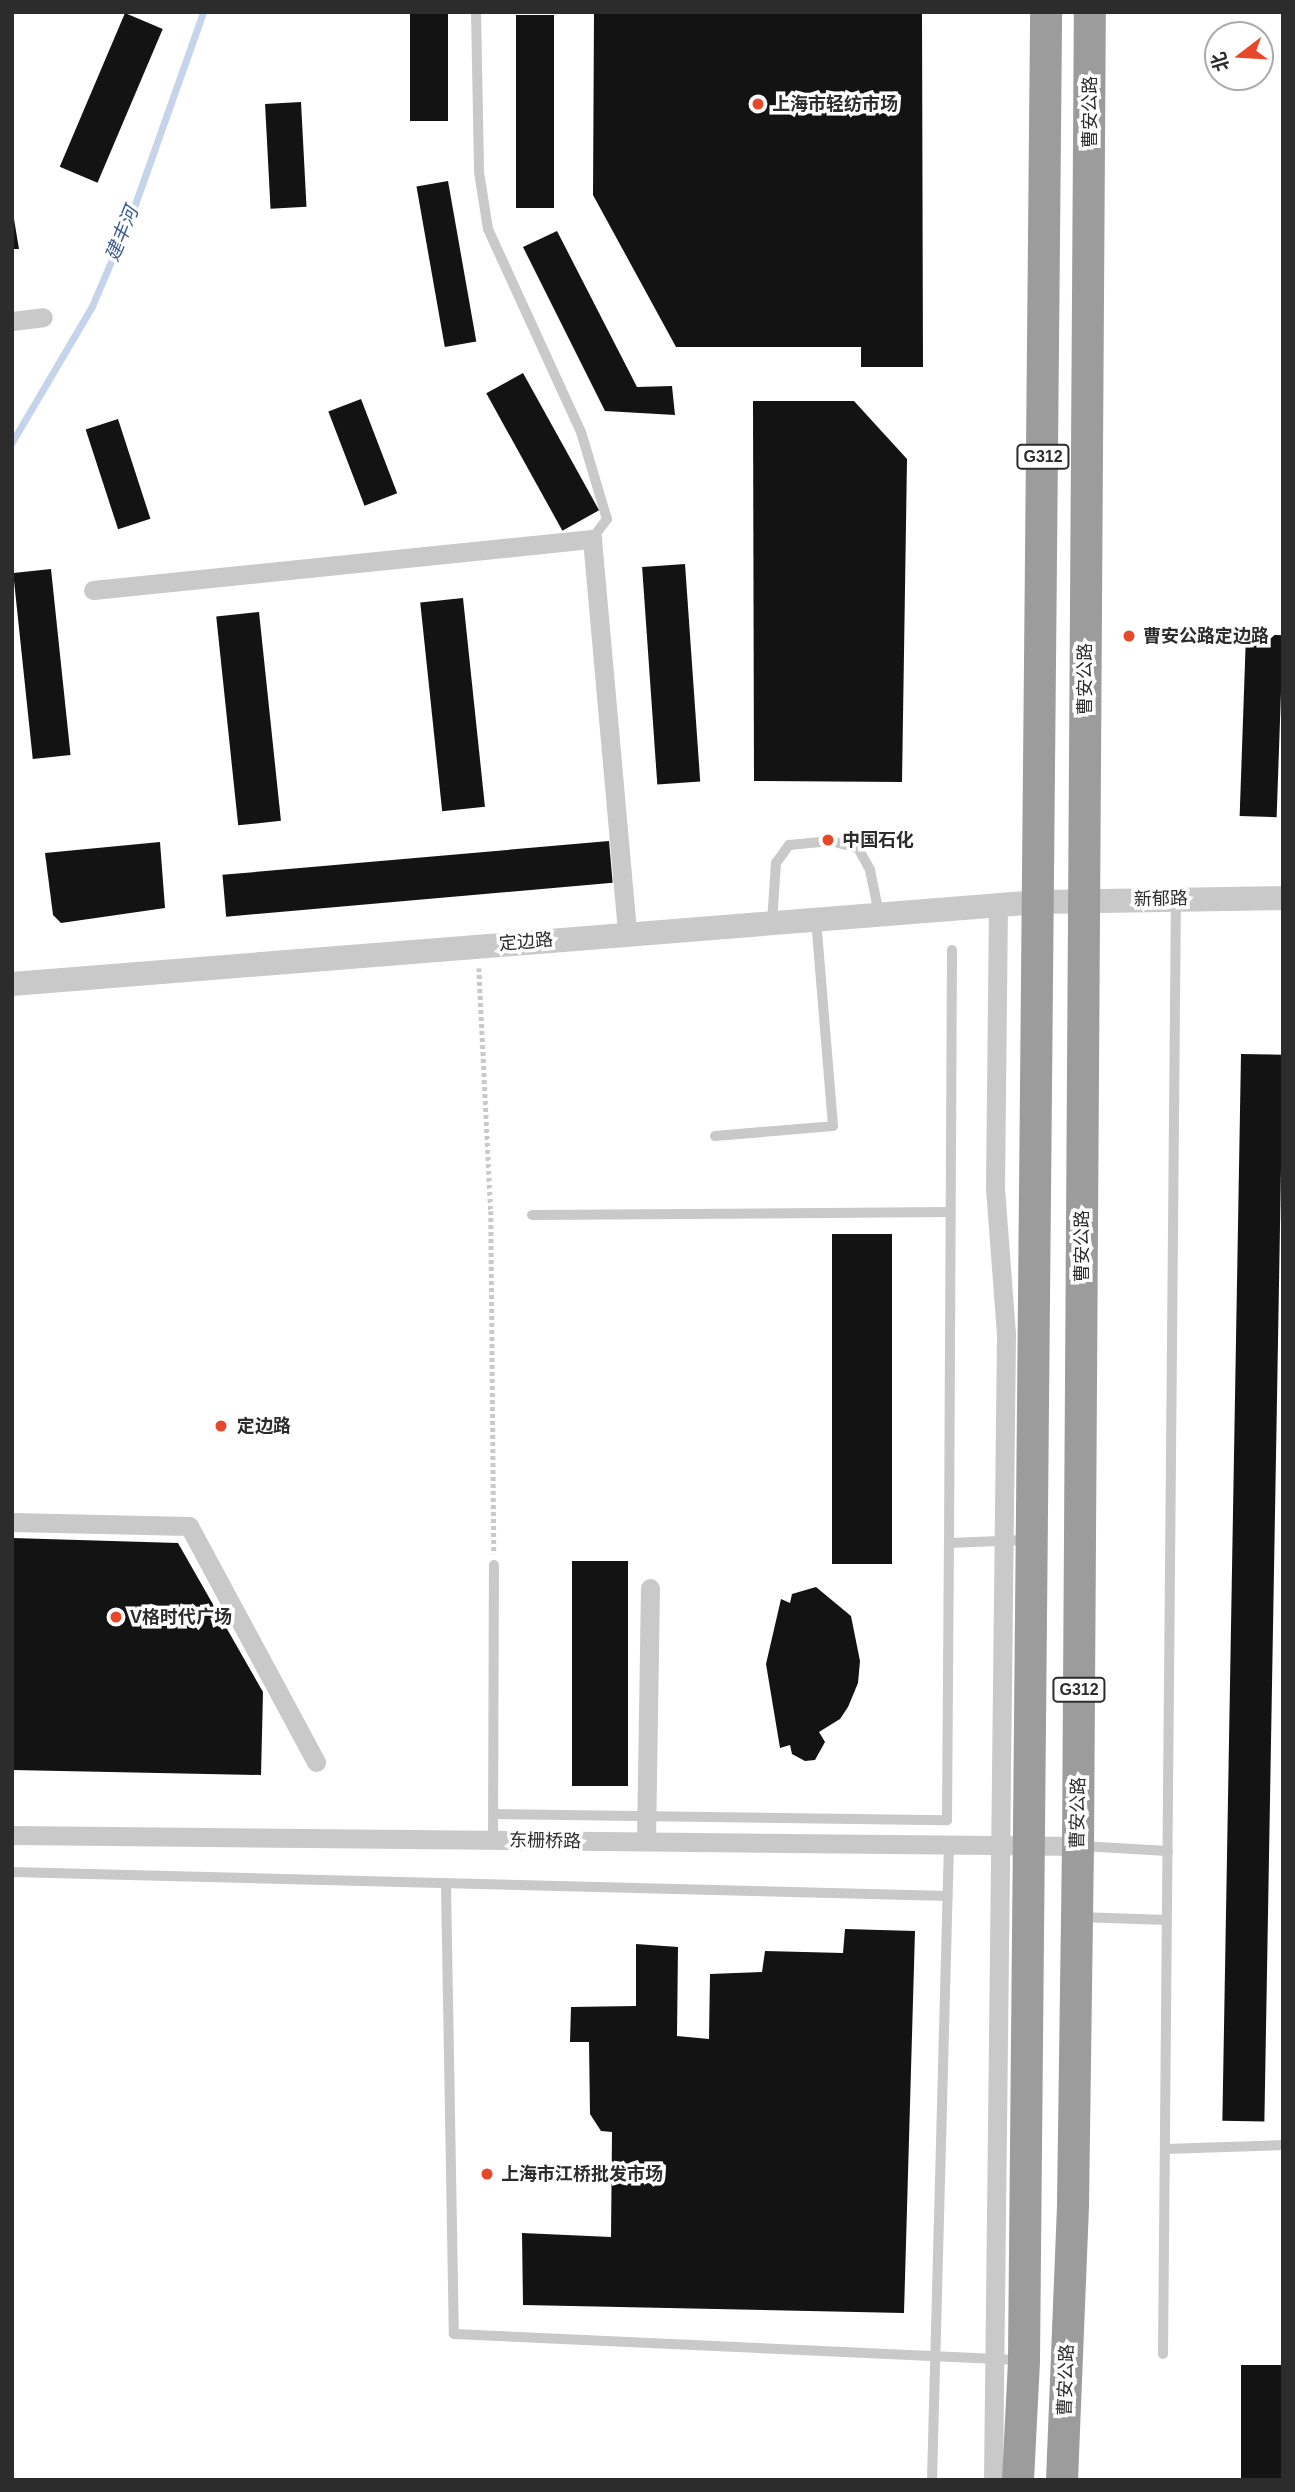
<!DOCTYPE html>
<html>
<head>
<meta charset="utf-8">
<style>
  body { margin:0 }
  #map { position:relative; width:1295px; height:2492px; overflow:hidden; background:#fff; font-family:Arial,"Noto Sans SC",sans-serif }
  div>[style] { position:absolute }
  .stream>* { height:7px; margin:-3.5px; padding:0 3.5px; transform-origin:3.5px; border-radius:3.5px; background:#c5d4eb }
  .building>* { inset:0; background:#131313; transform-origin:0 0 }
  .path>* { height:4.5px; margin-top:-2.25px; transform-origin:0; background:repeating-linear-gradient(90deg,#c9c9c9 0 3.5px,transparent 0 7px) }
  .service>* { height:10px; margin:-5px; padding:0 5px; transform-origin:5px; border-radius:5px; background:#c9c9c9 }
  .minor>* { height:19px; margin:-9.5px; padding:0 9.5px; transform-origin:9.5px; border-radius:9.5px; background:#c9c9c9 }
  .tertiary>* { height:24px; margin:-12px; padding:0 12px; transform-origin:12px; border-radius:12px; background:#c9c9c9 }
  .trunk>* { height:32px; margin:-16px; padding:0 16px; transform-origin:16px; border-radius:16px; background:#9c9c9c }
  .dots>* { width:19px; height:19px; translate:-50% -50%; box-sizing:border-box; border:4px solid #fff; border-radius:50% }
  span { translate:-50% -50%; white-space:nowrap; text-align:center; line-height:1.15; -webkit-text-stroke:7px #fff; paint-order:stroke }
  .shield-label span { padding:2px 5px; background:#fff; border:2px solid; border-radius:5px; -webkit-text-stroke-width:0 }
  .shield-label { font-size:16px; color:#2c2c2c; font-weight:700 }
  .poi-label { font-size:18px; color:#2c2c2c; font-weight:700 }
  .left { translate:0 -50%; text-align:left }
  .street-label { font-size:18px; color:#2c2c2c }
  .water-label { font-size:19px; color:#3a5b8f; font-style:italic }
  .frame { position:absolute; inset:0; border:14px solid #2c2c2c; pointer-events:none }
  .north { position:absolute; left:1204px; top:21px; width:70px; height:70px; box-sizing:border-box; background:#fff; border:2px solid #ababab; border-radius:50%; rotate:253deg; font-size:19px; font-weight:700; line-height:28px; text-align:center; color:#2c2c2c }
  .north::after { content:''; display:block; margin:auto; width:24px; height:32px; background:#e8472a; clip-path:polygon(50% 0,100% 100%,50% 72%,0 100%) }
</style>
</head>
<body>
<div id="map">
  <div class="stream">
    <i style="left:12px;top:442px;width:158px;rotate:-59.5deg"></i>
    <i style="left:92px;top:306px;width:104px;rotate:-66.9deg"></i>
    <i style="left:133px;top:210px;width:210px;rotate:-70.5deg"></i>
  </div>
  <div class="building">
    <i style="left:410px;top:12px;width:38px;height:109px"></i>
    <i style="clip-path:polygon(594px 12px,922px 12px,923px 367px,861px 367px,861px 347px,676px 347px,593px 195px)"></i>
    <i style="left:125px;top:13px;width:41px;height:167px;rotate:23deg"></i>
    <i style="left:516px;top:15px;width:38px;height:193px"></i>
    <i style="left:301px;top:102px;width:105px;height:36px;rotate:87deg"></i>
    <i style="left:448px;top:181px;width:163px;height:32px;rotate:80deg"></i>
    <i style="clip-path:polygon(12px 207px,19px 249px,12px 249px)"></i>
    <i style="clip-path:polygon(557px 231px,637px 387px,672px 386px,675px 415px,605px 411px,523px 247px)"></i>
    <i style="left:523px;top:373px;width:157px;height:42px;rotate:61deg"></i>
    <i style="left:361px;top:399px;width:101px;height:35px;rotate:69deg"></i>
    <i style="clip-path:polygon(753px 401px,854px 401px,907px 459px,902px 782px,754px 781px)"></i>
    <i style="left:118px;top:419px;width:105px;height:34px;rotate:72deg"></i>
    <i style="left:685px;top:564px;width:218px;height:43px;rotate:86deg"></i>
    <i style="left:51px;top:569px;width:187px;height:38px;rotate:84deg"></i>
    <i style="left:463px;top:598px;width:210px;height:43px;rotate:84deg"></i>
    <i style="left:259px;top:612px;width:210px;height:43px;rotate:84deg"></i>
    <i style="left:1246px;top:634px;width:37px;height:182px;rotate:2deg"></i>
    <i style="left:609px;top:841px;width:42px;height:388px;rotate:85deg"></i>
    <i style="clip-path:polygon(160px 842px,165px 908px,61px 923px,53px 915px,45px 853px)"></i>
    <i style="left:1241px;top:1054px;width:42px;height:1067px;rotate:1deg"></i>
    <i style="left:832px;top:1234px;width:60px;height:330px"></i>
    <i style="clip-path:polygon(12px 1538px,178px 1543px,263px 1692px,261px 1775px,12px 1770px)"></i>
    <i style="left:572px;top:1561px;width:56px;height:225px"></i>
    <i style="clip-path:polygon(816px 1587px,851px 1616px,860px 1661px,858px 1683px,848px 1707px,840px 1719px,819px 1732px,825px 1742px,815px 1760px,805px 1761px,792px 1754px,790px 1745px,780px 1748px,766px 1664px,781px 1599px,790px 1603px,792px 1594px)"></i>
    <i style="clip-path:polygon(845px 1929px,915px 1931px,904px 2313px,523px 2305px,522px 2233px,611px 2237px,612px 2132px,601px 2131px,590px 2114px,589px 2042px,570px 2042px,571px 2007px,636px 2006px,636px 1944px,678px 1947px,677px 2036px,709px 2039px,710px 1974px,762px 1972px,765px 1951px,843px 1953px)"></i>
    <i style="left:1283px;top:2365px;width:115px;height:42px;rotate:90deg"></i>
  </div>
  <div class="path">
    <i style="left:479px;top:968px;width:243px;rotate:87.2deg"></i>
    <i style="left:491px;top:1211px;width:343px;rotate:89.5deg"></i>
  </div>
  <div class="service">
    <i style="left:476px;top:12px;width:160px;rotate:88.9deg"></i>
    <i style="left:479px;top:172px;width:58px;rotate:81deg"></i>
    <i style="left:488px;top:229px;width:223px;rotate:65.4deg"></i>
    <i style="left:581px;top:432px;width:91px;rotate:73.4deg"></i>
    <i style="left:607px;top:519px;width:25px;rotate:127deg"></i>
    <i style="left:772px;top:923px;width:60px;rotate:-86.2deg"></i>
    <i style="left:776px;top:863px;width:22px;rotate:-54deg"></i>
    <i style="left:789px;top:845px;width:42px;rotate:-5.4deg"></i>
    <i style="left:831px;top:841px;width:28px;rotate:15deg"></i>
    <i style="left:858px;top:848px;width:25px;rotate:61deg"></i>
    <i style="left:870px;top:870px;width:45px;rotate:78.4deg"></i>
    <i style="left:715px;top:1136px;width:118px;rotate:-4.8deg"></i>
    <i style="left:833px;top:1126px;width:207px;rotate:-94.7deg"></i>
    <i style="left:532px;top:1215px;width:417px;rotate:-0.4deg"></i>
    <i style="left:949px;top:1543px;width:593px;rotate:-89.71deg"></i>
    <i style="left:494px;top:1814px;width:453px;rotate:0.8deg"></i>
    <i style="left:947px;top:1820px;width:277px;rotate:-89.6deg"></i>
    <i style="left:949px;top:1543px;width:79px;rotate:-2.2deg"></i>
    <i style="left:493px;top:1840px;width:275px;rotate:-89.8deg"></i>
    <i style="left:1081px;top:1846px;width:87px;rotate:3.3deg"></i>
    <i style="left:12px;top:1872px;width:936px;rotate:1.47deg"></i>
    <i style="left:446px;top:1885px;width:449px;rotate:89deg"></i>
    <i style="left:454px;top:2334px;width:567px;rotate:2.63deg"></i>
    <i style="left:1079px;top:1917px;width:88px;rotate:2deg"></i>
    <i style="left:1165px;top:2149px;width:118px;rotate:-1.9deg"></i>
    <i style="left:1163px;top:2354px;width:1454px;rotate:-89.49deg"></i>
    <i style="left:932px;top:2480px;width:635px;rotate:-88.47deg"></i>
  </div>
  <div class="minor">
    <i style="left:12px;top:321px;width:31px;rotate:-7deg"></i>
    <i style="left:93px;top:590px;width:502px;rotate:-5.84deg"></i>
    <i style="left:592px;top:539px;width:397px;rotate:84.9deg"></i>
    <i style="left:12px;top:1522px;width:177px;rotate:1.3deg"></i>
    <i style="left:189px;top:1526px;width:268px;rotate:61.7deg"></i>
    <i style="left:12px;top:1835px;width:1066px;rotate:0.59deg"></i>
    <i style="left:646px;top:1841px;width:253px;rotate:-89.1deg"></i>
    <i style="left:993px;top:2480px;width:1146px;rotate:-89.35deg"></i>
    <i style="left:1006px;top:1334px;width:145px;rotate:-94.3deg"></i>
    <i style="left:995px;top:1189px;width:284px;rotate:-89.4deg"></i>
  </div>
  <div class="tertiary">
    <i style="left:12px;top:984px;width:1030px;rotate:-4.57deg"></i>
    <i style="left:1039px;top:902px;width:244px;rotate:-0.9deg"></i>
  </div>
  <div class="trunk">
    <i style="left:1018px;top:2480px;width:120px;rotate:-87.1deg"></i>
    <i style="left:1024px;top:2360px;width:2348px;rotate:-89.46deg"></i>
    <i style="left:1062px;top:2480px;width:276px;rotate:-87.7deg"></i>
    <i style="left:1073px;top:2204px;width:358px;rotate:-89.2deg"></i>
    <i style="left:1078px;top:1846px;width:1834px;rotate:-89.63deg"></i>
  </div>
  <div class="dots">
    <i style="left:758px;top:104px;background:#e8472a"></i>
    <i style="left:1129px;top:636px;background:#e8472a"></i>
    <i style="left:828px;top:840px;background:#e8472a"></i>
    <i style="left:221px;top:1426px;background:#e8472a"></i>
    <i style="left:116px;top:1617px;background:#e8472a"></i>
    <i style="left:487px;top:2174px;background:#e8472a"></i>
  </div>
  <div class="shield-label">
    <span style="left:1043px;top:457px">G312</span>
    <span style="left:1079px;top:1690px">G312</span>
  </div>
  <div class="poi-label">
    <span class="left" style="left:772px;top:104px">上海市轻纺市场</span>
    <span class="left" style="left:1143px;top:636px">曹安公路定边路</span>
    <span class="left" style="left:842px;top:840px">中国石化</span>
    <span class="left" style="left:237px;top:1426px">定边路</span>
    <span class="left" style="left:130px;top:1617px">V格时代广场</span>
    <span class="left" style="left:501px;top:2174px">上海市江桥批发市场</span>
  </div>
  <div class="street-label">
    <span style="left:1090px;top:112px;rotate:-90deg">曹安公路</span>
    <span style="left:1085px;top:679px;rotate:-90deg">曹安公路</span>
    <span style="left:1161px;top:899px;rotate:-1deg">新郁路</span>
    <span style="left:526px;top:942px;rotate:-5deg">定边路</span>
    <span style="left:1082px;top:1246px;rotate:-90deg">曹安公路</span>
    <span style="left:1078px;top:1813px;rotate:-89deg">曹安公路</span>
    <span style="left:545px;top:1841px;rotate:1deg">东栅桥路</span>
    <span style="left:1066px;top:2380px;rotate:-88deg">曹安公路</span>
  </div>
  <div class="water-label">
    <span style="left:122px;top:234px;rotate:-68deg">建丰河</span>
  </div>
  <div class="frame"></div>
  <div class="north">北</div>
</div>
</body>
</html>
